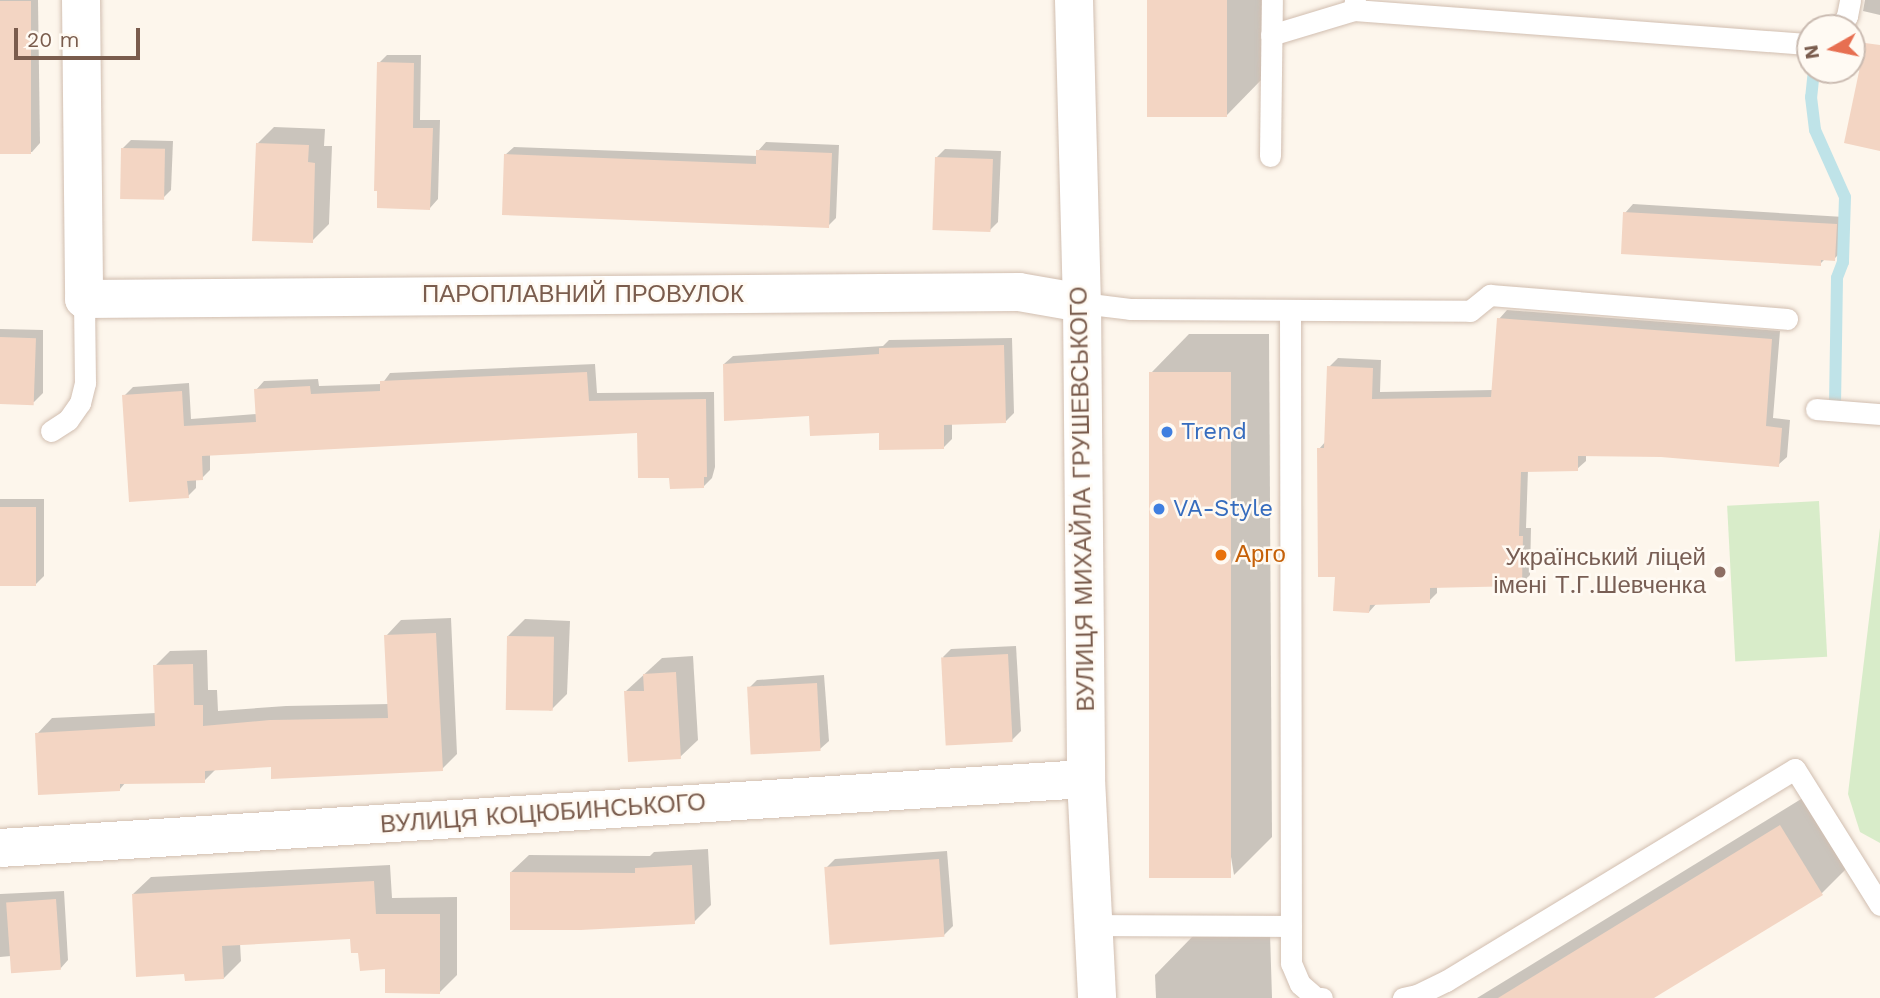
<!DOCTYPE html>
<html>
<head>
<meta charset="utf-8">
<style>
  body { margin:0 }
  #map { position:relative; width:1880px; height:998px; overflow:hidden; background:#fdf6ec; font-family:"Work Sans",sans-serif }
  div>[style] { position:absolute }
  .green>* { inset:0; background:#d8ecc9; transform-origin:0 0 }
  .shadow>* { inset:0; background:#0003 }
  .stream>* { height:12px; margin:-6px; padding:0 6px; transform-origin:6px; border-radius:6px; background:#bfe3e8 }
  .building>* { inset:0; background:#f3d5c3; transform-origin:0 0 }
  .roads { filter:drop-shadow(0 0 2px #d1beb0) drop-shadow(0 0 2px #d1beb0) }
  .service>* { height:21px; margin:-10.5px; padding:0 10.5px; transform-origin:10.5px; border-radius:10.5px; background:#fff }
  .minor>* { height:38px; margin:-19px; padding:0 19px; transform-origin:19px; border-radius:19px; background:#fff }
  .tertiary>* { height:38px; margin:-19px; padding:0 19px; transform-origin:19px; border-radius:19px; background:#fff }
  .dots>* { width:19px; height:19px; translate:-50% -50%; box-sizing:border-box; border:4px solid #fffaf3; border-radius:50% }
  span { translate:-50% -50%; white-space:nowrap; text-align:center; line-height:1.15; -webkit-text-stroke:5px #fffaf3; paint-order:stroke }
  .street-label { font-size:24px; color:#7a5c4d }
  .shop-label { font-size:24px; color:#366cbe }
  .left { translate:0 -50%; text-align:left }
  .food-label { font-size:24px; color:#c56008 }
  .education-label { font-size:24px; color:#785e54 }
  .right { translate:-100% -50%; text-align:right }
  .north { position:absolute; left:1796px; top:14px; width:70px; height:70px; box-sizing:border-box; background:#fffaf3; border:2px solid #cabbb1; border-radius:50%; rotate:261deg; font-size:19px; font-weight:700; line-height:28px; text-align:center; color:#7a5c4d }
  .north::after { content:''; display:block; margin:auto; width:24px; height:32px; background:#e76f51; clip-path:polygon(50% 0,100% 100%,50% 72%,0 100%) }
  .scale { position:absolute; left:14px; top:28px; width:126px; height:32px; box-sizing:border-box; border:4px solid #7a5c4d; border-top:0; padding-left:9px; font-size:21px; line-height:24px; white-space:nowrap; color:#7a5c4d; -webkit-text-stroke:5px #fffaf3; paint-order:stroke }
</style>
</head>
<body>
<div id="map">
  <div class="green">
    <i style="left:1819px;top:501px;width:156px;height:92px;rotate:87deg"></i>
    <i style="clip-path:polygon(1880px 528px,1880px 843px,1860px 832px,1848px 794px)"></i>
  </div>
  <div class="shadow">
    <i style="clip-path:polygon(0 0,38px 0,40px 143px,32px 152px,0 152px)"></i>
    <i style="clip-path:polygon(1148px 0,1265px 0,1265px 76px,1227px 115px)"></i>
    <i style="clip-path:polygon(1865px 0,1880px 0,1880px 15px,1863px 11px)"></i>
    <i style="clip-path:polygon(387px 55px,421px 55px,420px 120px,440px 120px,438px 199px,430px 208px,379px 63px)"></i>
    <i style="clip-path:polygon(274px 127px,325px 129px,324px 146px,332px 146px,329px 224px,312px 241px,257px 144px)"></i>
    <i style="clip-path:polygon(131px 140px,173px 141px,171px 190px,163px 198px,123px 148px)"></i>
    <i style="clip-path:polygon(766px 142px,839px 145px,836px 218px,828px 226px,505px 155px,514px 147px,758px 156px,758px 151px)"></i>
    <i style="clip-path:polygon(945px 149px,1001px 151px,998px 222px,989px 231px,936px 158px)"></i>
    <i style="clip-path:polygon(1633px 204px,1844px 217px,1842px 251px,1834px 259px,1825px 259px,1820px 264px,1625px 213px)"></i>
    <i style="clip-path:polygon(1507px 310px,1780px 331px,1773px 418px,1790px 420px,1787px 457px,1778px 465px,1661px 455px,1586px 454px,1586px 461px,1577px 469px,1528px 470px,1526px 528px,1531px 528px,1530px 575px,1521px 584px,1437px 586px,1437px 593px,1429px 601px,1377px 603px,1369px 612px,1336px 575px,1319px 449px,1326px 441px,1329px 367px,1338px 358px,1381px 360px,1380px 392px,1493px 390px,1499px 319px)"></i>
    <i style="clip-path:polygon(0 329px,43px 330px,43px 393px,34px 402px,0 402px)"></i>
    <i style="clip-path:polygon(1189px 334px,1269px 334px,1272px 837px,1234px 875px,1151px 373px)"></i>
    <i style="clip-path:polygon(1012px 338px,1014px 413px,1005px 422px,952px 423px,952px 439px,943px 448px,811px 414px,724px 364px,733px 356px,883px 346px,889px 340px)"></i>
    <i style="clip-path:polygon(595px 364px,597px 393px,714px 392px,715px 467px,712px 478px,703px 487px,639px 431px,210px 454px,210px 470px,202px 478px,196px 479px,196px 488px,188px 496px,124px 396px,133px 387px,189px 383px,191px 419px,257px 414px,256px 390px,264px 381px,318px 379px,319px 386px,382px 384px,390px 373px)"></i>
    <i style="clip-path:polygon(0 499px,44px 499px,44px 576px,35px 585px,0 585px)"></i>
    <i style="clip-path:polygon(451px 618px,457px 754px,442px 769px,273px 766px,217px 768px,204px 781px,126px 782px,120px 789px,37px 734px,52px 718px,156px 713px,155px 666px,170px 651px,207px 650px,208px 690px,217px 690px,218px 711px,286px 706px,389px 704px,386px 636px,401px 620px)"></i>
    <i style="clip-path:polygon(525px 619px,570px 621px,567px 694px,550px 711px,508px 636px)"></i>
    <i style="clip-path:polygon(1016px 646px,1021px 731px,1012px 740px,943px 657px,951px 649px)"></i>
    <i style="clip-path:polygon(693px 656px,698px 740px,680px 757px,625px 692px,662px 658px)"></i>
    <i style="clip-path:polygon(824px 675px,829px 741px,820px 749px,749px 688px,757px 680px)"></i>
    <i style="clip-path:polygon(1819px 788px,1860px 855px,1821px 894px,1650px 998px,1477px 998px)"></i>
    <i style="clip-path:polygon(708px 849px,711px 905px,694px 922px,511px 872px,529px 855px,650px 856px,654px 852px)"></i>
    <i style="clip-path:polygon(947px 851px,953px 926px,944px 935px,826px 868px,835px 859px)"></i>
    <i style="clip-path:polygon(390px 865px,392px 898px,457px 897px,457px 975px,440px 992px,360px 951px,352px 937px,240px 943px,241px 961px,224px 978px,186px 972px,133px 894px,151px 877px)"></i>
    <i style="clip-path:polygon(64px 891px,68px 960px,60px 969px,11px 956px,0 957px,0 894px)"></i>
    <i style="clip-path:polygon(1270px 934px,1272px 998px,1156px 998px,1155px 975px,1193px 936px)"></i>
  </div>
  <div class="stream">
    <i style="left:1814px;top:70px;width:27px;rotate:96deg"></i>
    <i style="left:1811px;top:97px;width:33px;rotate:83deg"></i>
    <i style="left:1815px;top:130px;width:73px;rotate:65.9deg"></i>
    <i style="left:1845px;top:197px;width:65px;rotate:91.8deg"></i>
    <i style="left:1843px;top:262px;width:17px;rotate:111deg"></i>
    <i style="left:1837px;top:278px;width:132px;rotate:90.9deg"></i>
  </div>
  <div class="building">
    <i style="left:1147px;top:0;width:80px;height:117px"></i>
    <i style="left:0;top:1px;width:31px;height:153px"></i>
    <i style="clip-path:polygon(1865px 43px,1880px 45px,1880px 151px,1844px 143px)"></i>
    <i style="clip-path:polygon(377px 62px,414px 63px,413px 128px,433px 128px,430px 210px,377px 208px,377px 191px,374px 191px)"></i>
    <i style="clip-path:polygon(256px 143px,309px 145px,308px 162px,315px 163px,313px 243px,252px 241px)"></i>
    <i style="left:121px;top:148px;width:44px;height:51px;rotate:1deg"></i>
    <i style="clip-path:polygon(756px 150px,832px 153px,829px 228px,502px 215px,504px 154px,756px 164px)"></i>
    <i style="left:935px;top:157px;width:58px;height:73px;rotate:2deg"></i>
    <i style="clip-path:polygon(1623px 212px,1837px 224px,1835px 261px,1821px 260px,1821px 266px,1621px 254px)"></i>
    <i style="clip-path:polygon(1497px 318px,1772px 339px,1766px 426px,1782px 428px,1779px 467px,1661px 457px,1578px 456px,1578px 471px,1521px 472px,1519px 536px,1523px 536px,1522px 586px,1430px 588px,1430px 603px,1370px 605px,1369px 613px,1333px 611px,1335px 577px,1318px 577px,1317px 448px,1324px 448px,1327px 366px,1373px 368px,1372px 399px,1491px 397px)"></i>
    <i style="left:0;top:337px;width:36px;height:67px;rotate:2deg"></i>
    <i style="clip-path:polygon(1004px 345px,1006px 423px,944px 425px,944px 449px,879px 450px,879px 433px,810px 436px,809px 416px,724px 421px,723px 364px,879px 354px,879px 348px)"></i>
    <i style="clip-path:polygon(587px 372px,589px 401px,706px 399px,707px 477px,704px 477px,704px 488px,670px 489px,669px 478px,638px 478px,637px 433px,202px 456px,203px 480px,187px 481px,189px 498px,129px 502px,122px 395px,182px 391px,184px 426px,256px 422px,254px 389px,310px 386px,311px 394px,380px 391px,380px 381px)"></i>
    <i style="left:1149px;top:372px;width:82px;height:506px"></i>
    <i style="left:0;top:507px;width:36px;height:79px"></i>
    <i style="clip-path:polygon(436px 633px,443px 771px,271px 779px,271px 767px,205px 771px,205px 783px,120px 784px,120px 791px,38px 795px,35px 733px,155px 726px,153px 665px,193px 664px,194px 705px,203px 705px,203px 726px,270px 720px,388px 718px,384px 635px)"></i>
    <i style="left:507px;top:636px;width:47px;height:74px;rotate:1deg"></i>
    <i style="left:1008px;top:654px;width:88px;height:67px;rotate:87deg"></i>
    <i style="clip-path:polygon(676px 672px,681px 759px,628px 762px,624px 691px,644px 691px,643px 674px)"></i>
    <i style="left:817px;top:683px;width:68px;height:70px;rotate:87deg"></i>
    <i style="clip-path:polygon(1780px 825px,1823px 895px,1654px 998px,1498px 998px)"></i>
    <i style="left:939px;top:859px;width:78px;height:115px;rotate:86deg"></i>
    <i style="clip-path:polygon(692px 865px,695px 924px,581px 930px,510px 930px,510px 872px,635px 873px,635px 868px)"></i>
    <i style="clip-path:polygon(374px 881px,376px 914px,440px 914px,440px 994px,385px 993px,385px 969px,360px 971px,358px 953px,351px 953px,350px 939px,222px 946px,224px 979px,185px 981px,184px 974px,136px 977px,132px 894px)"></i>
    <i style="left:56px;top:899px;width:71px;height:50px;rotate:86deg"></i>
  </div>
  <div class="roads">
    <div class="service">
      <i style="left:1355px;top:0;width:10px;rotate:96deg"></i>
      <i style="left:1354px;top:10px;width:457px;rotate:4.3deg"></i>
      <i style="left:1840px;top:28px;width:14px;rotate:-60deg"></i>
      <i style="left:1847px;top:16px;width:16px;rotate:-79deg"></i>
      <i style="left:1271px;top:35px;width:87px;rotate:-16.8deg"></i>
      <i style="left:1270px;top:156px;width:156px;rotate:-89.3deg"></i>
      <i style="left:1082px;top:303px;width:48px;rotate:7.1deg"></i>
      <i style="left:1130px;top:309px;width:340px;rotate:0.3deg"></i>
      <i style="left:1470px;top:311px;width:26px;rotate:-39deg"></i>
      <i style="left:1490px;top:295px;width:298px;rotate:4.6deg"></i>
      <i style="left:1290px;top:310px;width:653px;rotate:89.91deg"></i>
      <i style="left:1291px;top:963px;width:23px;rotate:67deg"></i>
      <i style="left:1300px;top:984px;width:21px;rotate:41deg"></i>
      <i style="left:1316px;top:998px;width:6px"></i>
      <i style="left:1816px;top:409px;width:64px;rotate:4.5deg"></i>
      <i style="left:51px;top:431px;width:20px;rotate:-33deg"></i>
      <i style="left:68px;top:420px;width:21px;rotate:-55deg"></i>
      <i style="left:80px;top:403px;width:21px;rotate:-76deg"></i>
      <i style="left:85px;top:383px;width:84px;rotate:-90.7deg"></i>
      <i style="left:1091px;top:925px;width:200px;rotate:0.3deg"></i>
      <i style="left:1403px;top:998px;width:14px;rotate:-12deg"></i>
      <i style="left:1417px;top:995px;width:32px;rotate:-26deg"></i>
      <i style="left:1446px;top:981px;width:408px;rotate:-31.3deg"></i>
      <i style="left:1795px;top:769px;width:160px;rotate:58deg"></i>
    </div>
    <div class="minor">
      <i style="left:81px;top:0;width:299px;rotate:89.4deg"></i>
      <i style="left:84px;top:299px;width:935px;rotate:-0.43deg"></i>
      <i style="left:1019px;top:292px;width:64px;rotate:9.9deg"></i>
      <i style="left:0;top:848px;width:1088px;rotate:-3.64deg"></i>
    </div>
    <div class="tertiary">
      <i style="left:1074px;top:0;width:303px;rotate:88.5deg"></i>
      <i style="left:1082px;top:303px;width:476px;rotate:89.5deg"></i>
      <i style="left:1086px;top:779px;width:219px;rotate:87.1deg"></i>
    </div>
  </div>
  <div class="dots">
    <i style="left:1167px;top:432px;background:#3f7fe0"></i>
    <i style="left:1159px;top:509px;background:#3f7fe0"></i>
    <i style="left:1221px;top:555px;background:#e8710a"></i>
    <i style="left:1720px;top:572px;background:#8d6e63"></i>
  </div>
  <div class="street-label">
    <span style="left:583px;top:295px">ПАРОПЛАВНИЙ ПРОВУЛОК</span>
    <span style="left:1083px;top:499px;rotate:-91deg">ВУЛИЦЯ МИХАЙЛА ГРУШЕВСЬКОГО</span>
    <span style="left:543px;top:814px;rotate:-4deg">ВУЛИЦЯ КОЦЮБИНСЬКОГО</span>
  </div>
  <div class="shop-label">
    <span class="left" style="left:1181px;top:432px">Trend</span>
    <span class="left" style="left:1173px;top:509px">VA-Style</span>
  </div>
  <div class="food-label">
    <span class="left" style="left:1235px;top:555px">Арго</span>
  </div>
  <div class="education-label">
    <span class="right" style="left:1706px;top:572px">Український ліцей<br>імені Т.Г.Шевченка</span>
  </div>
  <div class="north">N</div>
  <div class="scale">20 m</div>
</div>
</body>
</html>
